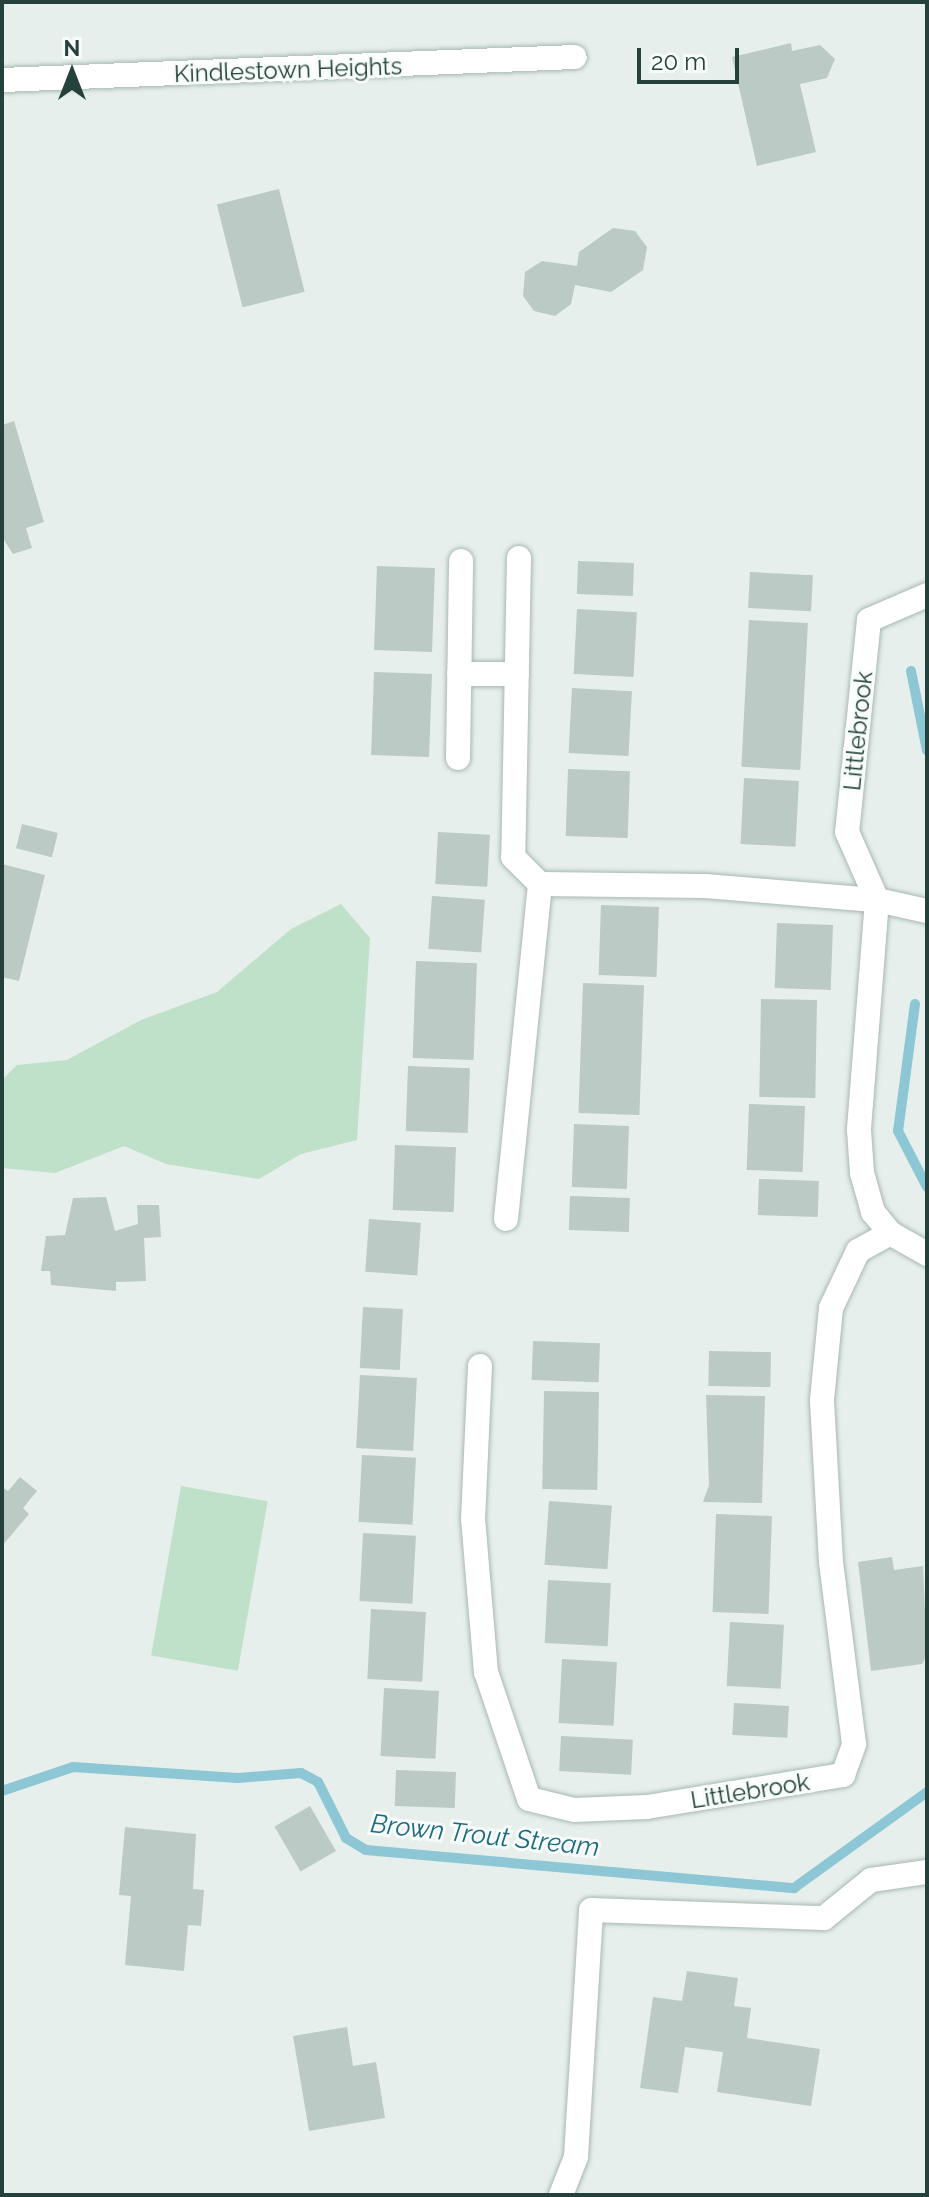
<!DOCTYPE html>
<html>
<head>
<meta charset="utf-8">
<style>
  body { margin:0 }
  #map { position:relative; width:929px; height:2197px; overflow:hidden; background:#e6efeb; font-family:Raleway,sans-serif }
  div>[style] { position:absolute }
  .green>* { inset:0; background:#bfe0c9; transform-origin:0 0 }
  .stream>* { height:10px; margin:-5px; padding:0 5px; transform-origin:5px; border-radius:5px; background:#8dc6d4 }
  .building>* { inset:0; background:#bbcac4; transform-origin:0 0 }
  .roads { filter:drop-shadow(0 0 2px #a8b8b3) drop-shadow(0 0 2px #a8b8b3) }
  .street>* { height:24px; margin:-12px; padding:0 12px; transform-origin:12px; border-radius:12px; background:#fff }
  span { translate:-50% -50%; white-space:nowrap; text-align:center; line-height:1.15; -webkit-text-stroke:6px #f7fbf9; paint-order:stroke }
  .street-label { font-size:24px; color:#24423b }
  .water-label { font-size:26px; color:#1c6b80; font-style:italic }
  .frame { position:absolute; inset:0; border:4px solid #24423b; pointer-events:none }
  .north { position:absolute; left:32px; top:32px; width:80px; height:80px; -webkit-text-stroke:6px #f7fbf9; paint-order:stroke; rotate:0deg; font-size:22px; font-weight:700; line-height:32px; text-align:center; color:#24423b }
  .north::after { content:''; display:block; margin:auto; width:28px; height:36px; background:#24423b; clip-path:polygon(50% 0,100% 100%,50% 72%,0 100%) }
  .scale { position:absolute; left:637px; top:48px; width:102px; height:36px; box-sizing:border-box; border:4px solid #24423b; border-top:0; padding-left:10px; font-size:24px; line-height:28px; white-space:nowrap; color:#24423b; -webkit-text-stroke:6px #f7fbf9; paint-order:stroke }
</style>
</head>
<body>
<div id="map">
  <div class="green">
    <i style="clip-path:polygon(341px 904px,370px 938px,357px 1140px,301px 1154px,259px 1179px,166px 1164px,124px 1146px,55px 1173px,2px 1168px,2px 1080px,17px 1065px,67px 1060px,141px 1020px,217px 992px,291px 929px)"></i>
    <i style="left:181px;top:1486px;width:88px;height:172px;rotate:10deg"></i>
  </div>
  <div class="stream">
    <i style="left:911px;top:671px;width:81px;rotate:78.6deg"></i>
    <i style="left:915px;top:1004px;width:128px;rotate:97.6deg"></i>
    <i style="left:898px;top:1131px;width:63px;rotate:62.6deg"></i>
    <i style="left:2px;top:1791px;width:75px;rotate:-18.7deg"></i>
    <i style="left:73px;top:1767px;width:165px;rotate:3.8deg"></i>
    <i style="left:238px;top:1778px;width:63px;rotate:-4.5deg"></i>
    <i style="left:301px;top:1773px;width:19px;rotate:28deg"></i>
    <i style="left:318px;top:1782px;width:63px;rotate:63.4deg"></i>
    <i style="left:346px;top:1838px;width:23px;rotate:31deg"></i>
    <i style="left:366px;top:1850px;width:430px;rotate:5.1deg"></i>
    <i style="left:794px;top:1888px;width:164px;rotate:-35.8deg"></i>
  </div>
  <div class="building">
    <i style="clip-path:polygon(791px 43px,792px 51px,820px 45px,835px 59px,827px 78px,800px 84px,816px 152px,757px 166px,732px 57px)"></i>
    <i style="left:279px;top:189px;width:106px;height:64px;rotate:76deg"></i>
    <i style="clip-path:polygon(613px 228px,635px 231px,647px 247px,643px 270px,611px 292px,575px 285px,571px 304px,555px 316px,534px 311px,523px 296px,525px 272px,542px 261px,577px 266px,579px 252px)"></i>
    <i style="clip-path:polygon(14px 421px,44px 522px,26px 528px,32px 548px,13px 554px,2px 537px,2px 425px)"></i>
    <i style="left:578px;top:561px;width:56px;height:33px;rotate:2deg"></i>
    <i style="left:377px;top:566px;width:58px;height:84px;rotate:2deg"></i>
    <i style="left:750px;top:572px;width:63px;height:36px;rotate:3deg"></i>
    <i style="left:577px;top:609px;width:60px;height:65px;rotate:3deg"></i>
    <i style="left:749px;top:620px;width:59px;height:147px;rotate:3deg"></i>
    <i style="left:374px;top:672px;width:58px;height:83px;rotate:2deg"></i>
    <i style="left:572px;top:688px;width:60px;height:65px;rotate:3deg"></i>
    <i style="left:568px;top:769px;width:62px;height:67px;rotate:2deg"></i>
    <i style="left:744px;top:778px;width:55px;height:66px;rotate:3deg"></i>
    <i style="left:22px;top:824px;width:37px;height:25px;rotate:14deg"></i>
    <i style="left:438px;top:832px;width:52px;height:52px;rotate:3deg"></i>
    <i style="clip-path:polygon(2px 864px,45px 875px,19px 981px,2px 977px)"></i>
    <i style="left:432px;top:896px;width:53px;height:53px;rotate:4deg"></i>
    <i style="left:601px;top:905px;width:58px;height:70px;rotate:2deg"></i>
    <i style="left:777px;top:923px;width:56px;height:65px;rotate:2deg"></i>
    <i style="left:416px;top:961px;width:61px;height:97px;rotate:2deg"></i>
    <i style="left:583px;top:983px;width:61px;height:130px;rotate:2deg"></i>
    <i style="left:761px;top:999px;width:56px;height:98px;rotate:1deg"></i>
    <i style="left:408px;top:1066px;width:62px;height:65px;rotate:2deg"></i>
    <i style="left:749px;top:1104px;width:56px;height:66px;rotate:2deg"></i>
    <i style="left:574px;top:1124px;width:55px;height:63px;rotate:2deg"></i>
    <i style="left:395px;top:1145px;width:61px;height:65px;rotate:2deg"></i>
    <i style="left:759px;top:1179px;width:60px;height:36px;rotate:2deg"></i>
    <i style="left:570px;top:1196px;width:60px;height:34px;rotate:2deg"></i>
    <i style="clip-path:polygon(106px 1197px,115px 1231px,138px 1224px,137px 1205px,159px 1205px,161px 1237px,144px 1238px,146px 1281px,116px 1282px,116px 1291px,51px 1285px,50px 1271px,41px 1271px,46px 1236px,65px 1235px,73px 1198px)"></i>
    <i style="left:369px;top:1219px;width:52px;height:53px;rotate:4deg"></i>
    <i style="left:363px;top:1307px;width:40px;height:61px;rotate:3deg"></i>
    <i style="left:533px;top:1341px;width:67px;height:39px;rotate:2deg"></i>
    <i style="left:709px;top:1351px;width:62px;height:35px;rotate:1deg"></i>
    <i style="left:360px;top:1375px;width:57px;height:73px;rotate:3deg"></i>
    <i style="left:544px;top:1391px;width:55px;height:98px;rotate:1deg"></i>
    <i style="clip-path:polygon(706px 1395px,765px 1396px,762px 1503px,703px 1502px,709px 1485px)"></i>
    <i style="left:362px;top:1455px;width:54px;height:67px;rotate:3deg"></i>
    <i style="clip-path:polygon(20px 1477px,37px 1491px,23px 1508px,29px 1514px,2px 1546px,2px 1487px,8px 1491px)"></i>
    <i style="left:549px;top:1501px;width:63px;height:64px;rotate:4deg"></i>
    <i style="left:716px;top:1514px;width:56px;height:98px;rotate:2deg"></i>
    <i style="left:363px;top:1533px;width:53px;height:68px;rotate:3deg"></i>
    <i style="clip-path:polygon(892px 1557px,894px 1570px,923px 1566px,927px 1655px,922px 1664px,871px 1671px,858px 1562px)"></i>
    <i style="left:548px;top:1580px;width:63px;height:63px;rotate:3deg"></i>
    <i style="left:371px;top:1609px;width:55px;height:70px;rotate:3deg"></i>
    <i style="left:730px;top:1622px;width:54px;height:64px;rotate:3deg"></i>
    <i style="left:562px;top:1659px;width:55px;height:64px;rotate:3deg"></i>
    <i style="left:384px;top:1688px;width:55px;height:68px;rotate:3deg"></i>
    <i style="left:734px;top:1703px;width:55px;height:32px;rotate:3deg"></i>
    <i style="left:561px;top:1736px;width:72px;height:35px;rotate:3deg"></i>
    <i style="left:396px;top:1770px;width:60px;height:36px;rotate:2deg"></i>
    <i style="left:310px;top:1806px;width:52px;height:41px;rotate:60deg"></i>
    <i style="clip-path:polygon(125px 1827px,196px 1834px,193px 1889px,204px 1890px,201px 1926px,188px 1925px,184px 1971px,125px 1965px,131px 1896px,119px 1895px)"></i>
    <i style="clip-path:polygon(687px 1971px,738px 1978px,734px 2006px,751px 2008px,747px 2038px,820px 2049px,811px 2106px,717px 2092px,723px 2052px,685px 2047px,678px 2093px,640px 2088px,653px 1997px,682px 2001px)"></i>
    <i style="clip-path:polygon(347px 2027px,353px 2066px,376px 2062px,385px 2118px,309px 2131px,293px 2036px)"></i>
  </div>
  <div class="roads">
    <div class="street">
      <i style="left:2px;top:80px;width:573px;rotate:-2.3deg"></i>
      <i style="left:519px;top:558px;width:299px;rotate:91.1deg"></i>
      <i style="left:513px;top:857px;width:38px;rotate:45deg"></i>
      <i style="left:927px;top:595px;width:63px;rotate:156.7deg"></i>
      <i style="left:869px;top:620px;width:213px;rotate:95.9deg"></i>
      <i style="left:847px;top:832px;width:74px;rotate:66.2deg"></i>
      <i style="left:877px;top:900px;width:231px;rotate:94.5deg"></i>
      <i style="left:859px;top:1130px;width:43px;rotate:86deg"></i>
      <i style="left:862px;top:1173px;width:41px;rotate:74.2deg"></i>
      <i style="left:873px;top:1212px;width:27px;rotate:51deg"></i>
      <i style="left:890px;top:1233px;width:43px;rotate:29.6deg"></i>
      <i style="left:459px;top:674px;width:58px"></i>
      <i style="left:458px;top:758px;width:197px;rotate:-89.1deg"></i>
      <i style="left:506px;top:1219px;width:337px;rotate:-84.2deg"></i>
      <i style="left:540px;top:884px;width:165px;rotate:0.7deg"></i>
      <i style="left:705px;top:886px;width:173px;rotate:4.7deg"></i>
      <i style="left:877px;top:900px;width:51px;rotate:12.4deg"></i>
      <i style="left:480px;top:1366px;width:152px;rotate:92.6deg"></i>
      <i style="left:473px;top:1518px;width:155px;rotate:85.2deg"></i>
      <i style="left:486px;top:1672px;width:134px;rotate:71.3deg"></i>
      <i style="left:529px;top:1799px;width:46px;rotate:13.7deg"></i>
      <i style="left:574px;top:1810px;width:73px;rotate:-2.4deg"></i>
      <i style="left:647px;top:1807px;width:199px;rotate:-9.3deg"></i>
      <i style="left:843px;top:1775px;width:33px;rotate:-70deg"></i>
      <i style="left:854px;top:1744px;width:183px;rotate:-97.2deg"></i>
      <i style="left:831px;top:1562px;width:162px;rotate:-93.2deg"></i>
      <i style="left:822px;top:1400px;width:92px;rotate:-84.4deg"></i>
      <i style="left:831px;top:1308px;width:63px;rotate:-64.7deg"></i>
      <i style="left:858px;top:1251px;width:37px;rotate:-29deg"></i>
      <i style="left:561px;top:2195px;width:41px;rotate:-68.5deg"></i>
      <i style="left:576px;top:2157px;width:247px;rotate:-86.5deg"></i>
      <i style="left:591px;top:1910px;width:233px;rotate:2deg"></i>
      <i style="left:824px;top:1918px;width:60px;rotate:-39deg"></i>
      <i style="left:871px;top:1880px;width:57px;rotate:-8.1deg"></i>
    </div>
  </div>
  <div class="street-label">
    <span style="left:288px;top:70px;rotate:-2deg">Kindlestown Heights</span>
    <span style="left:858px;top:731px;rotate:-84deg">Littlebrook</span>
    <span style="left:750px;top:1791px;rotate:-9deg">Littlebrook</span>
  </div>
  <div class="water-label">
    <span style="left:485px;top:1836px;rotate:6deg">Brown Trout Stream</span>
  </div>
  <div class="frame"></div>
  <div class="north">N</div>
  <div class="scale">20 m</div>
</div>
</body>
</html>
